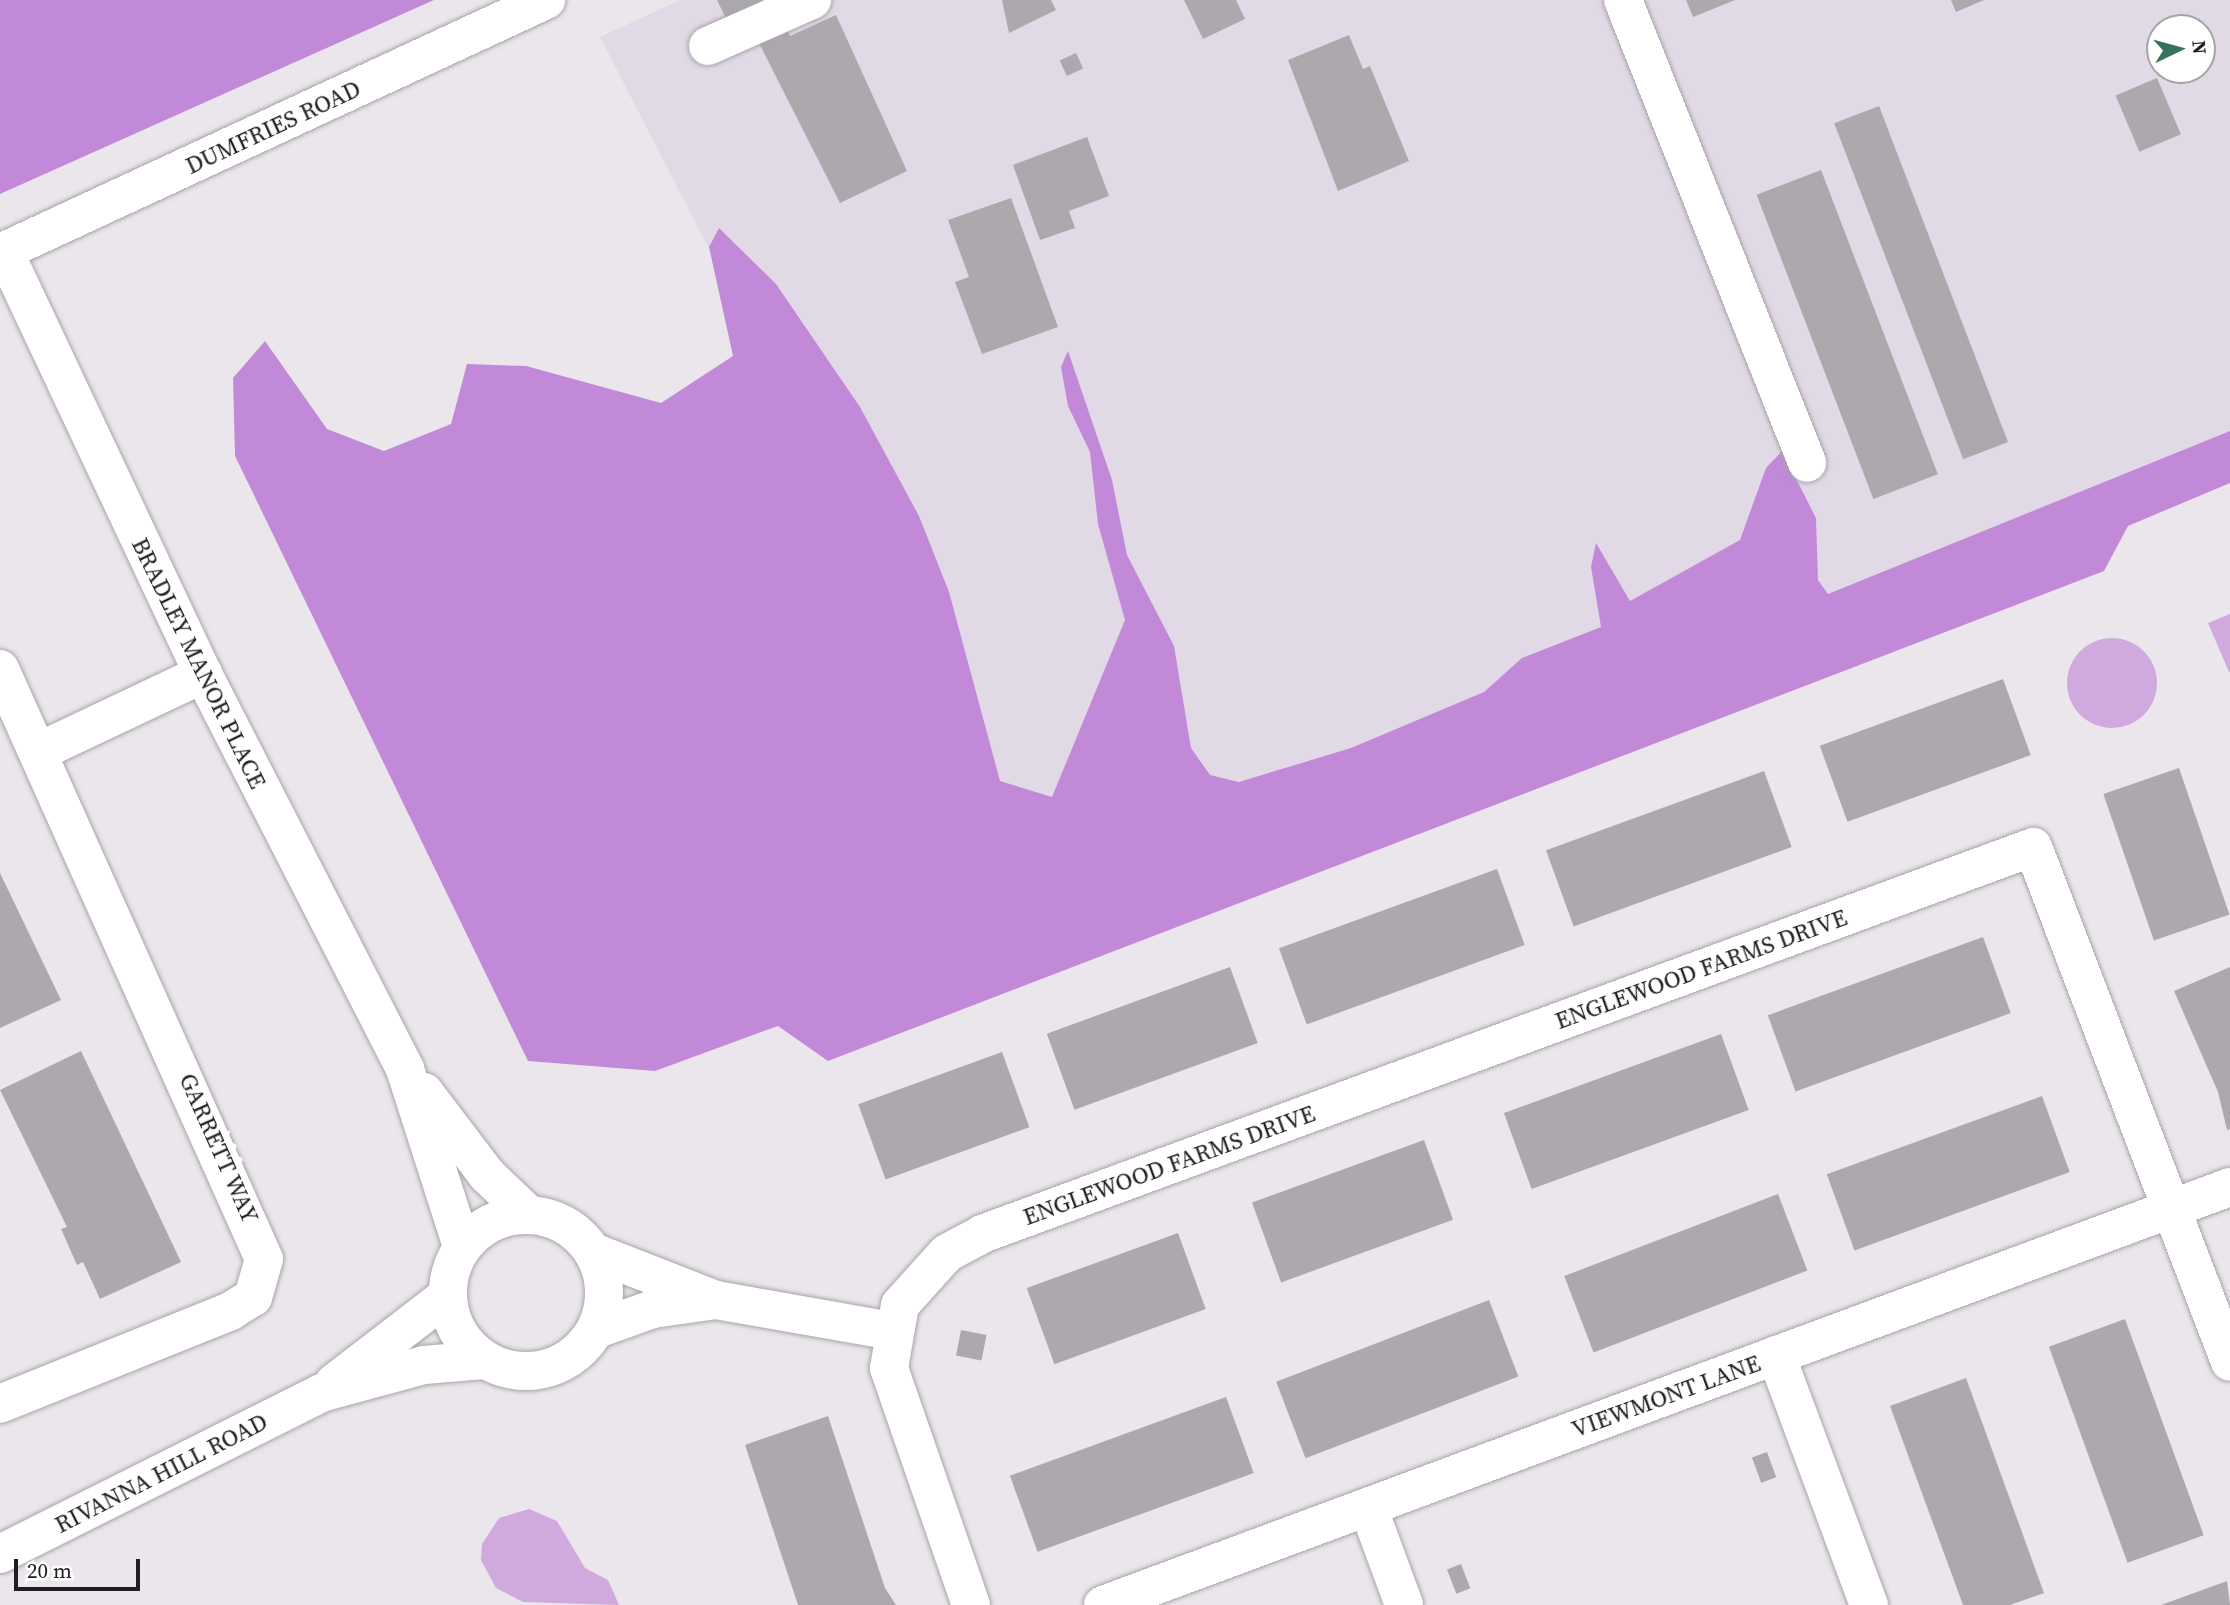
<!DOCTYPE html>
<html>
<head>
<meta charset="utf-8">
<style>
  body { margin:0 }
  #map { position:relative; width:2230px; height:1605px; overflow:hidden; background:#ebe6ec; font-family:"Source Serif 4",serif }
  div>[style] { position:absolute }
  .built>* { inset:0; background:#e2d9e6 }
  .green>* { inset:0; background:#d0a9df }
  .round { border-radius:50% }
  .forest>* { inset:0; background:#c389d9 }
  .building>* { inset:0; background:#aca8ae; transform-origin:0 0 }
  .roads { filter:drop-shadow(0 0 2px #a8a4a9) drop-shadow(0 0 2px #a8a4a9) }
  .minor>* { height:38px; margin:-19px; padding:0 19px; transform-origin:19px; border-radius:19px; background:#fff }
  .minor>.ring { margin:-19px; padding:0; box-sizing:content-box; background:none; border:38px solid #fff; border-radius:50% }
  .major>* { height:38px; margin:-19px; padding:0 19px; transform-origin:19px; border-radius:19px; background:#fff }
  span { translate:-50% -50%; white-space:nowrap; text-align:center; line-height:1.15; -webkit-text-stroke:7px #fff; paint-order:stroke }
  .street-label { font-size:24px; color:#1e1d1f }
  .north { position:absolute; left:2146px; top:14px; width:70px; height:70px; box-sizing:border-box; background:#fff; border:2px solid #a5a5a5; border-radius:50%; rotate:85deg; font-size:19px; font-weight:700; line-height:28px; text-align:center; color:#1e1d1f }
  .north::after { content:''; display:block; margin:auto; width:24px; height:32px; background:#38725c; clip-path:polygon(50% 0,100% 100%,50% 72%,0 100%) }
  .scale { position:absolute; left:14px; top:1559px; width:126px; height:32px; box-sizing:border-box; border:4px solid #1e1d1f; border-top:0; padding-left:9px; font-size:21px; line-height:24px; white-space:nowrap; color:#1e1d1f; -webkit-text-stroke:5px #fff; paint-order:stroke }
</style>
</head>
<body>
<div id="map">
  <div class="built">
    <i style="clip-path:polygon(evenodd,680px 0,2230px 0,2230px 431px,1050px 912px,600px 37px,680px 0,2160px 28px,2202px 28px,2202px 70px,2160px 70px,2160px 28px)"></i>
  </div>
  <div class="green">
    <i style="clip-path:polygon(2230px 614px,2230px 672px,2229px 672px,2208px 623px)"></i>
    <i class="round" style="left:2067px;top:638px;width:90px;height:90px"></i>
    <i style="clip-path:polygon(529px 1509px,557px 1521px,585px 1568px,608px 1580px,619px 1605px,523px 1602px,496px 1588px,481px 1560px,482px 1544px,499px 1518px)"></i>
  </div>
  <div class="forest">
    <i style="clip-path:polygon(0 0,434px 0,0 194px)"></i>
    <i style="clip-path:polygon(719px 228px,776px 284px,860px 407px,919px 516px,949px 592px,1000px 781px,1052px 797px,1125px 620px,1098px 524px,1090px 452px,1068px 406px,1061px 367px,1068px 351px,1112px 480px,1127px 555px,1174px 646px,1191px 748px,1210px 775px,1239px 782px,1351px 748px,1484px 692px,1522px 658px,1601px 627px,1591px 567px,1596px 543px,1630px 601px,1740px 540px,1766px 468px,1782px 451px,1816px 518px,1818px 580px,1828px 594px,2230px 431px,2230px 483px,2128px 526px,2104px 571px,828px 1061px,778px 1026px,655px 1071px,528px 1061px,235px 456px,233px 378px,265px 341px,327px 429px,384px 451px,451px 424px,467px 364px,526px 366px,661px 403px,733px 356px,709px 247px)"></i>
  </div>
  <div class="building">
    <i style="clip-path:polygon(717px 0,778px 0,729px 25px)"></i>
    <i style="clip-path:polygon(1002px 0,1051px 0,1056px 10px,1009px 33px)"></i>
    <i style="clip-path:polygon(1184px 0,1236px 0,1245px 19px,1203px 39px)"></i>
    <i style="clip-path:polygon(1686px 0,1735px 0,1693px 17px)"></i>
    <i style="clip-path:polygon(1951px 0,1984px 0,1956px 12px)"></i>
    <i style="clip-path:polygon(836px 15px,907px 171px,840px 203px,758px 41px,786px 28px,790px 36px)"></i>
    <i style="clip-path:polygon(1349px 35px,1363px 69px,1370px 66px,1409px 161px,1338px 191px,1288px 60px)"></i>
    <i style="left:1076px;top:53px;width:17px;height:18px;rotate:65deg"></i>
    <i style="left:2157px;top:78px;width:61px;height:45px;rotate:67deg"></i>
    <i style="left:1879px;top:106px;width:360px;height:48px;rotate:69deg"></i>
    <i style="clip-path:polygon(1087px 137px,1109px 196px,1069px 211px,1075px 228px,1040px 240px,1013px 165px)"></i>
    <i style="left:1821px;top:170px;width:326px;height:69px;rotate:69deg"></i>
    <i style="clip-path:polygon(1011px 198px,1058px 327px,982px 354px,955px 282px,969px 277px,948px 220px)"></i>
    <i style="left:2003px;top:679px;width:81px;height:195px;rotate:70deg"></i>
    <i style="left:2179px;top:768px;width:155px;height:80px;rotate:71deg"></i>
    <i style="left:1764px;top:771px;width:81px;height:232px;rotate:70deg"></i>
    <i style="left:1497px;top:869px;width:81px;height:232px;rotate:70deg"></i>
    <i style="clip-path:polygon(0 873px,61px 1000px,0 1028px)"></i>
    <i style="left:1983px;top:937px;width:81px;height:229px;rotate:70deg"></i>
    <i style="left:1230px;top:967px;width:81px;height:195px;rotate:70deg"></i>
    <i style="clip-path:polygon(2230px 967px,2230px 1129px,2227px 1130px,2218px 1092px,2174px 991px)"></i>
    <i style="left:1721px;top:1034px;width:81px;height:231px;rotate:70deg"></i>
    <i style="clip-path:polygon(81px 1051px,181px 1262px,100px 1299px,83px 1262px,77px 1265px,61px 1229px,67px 1227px,0 1090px)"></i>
    <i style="left:1002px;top:1052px;width:80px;height:153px;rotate:70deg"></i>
    <i style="left:2042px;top:1096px;width:81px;height:229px;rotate:70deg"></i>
    <i style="left:1424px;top:1140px;width:85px;height:183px;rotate:70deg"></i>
    <i style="left:1778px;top:1194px;width:82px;height:229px;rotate:69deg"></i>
    <i style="left:1178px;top:1233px;width:81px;height:161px;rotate:70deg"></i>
    <i style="left:1489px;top:1300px;width:82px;height:228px;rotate:69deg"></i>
    <i style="left:2125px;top:1319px;width:230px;height:81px;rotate:70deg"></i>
    <i style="left:961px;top:1330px;width:26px;height:26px;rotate:11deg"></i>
    <i style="clip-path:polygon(1966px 1378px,2044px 1593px,2010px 1605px,1963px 1605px,1890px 1406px)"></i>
    <i style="left:1226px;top:1397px;width:81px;height:230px;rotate:70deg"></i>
    <i style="clip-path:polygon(828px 1416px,885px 1588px,896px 1605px,798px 1605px,745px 1445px)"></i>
    <i style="left:1767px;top:1452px;width:27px;height:16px;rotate:70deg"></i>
    <i style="left:1461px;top:1564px;width:26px;height:15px;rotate:69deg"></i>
    <i style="clip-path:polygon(2227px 1581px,2230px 1605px,2161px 1605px)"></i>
  </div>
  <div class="roads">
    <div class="minor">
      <i style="left:1623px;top:0;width:498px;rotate:68.3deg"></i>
      <i style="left:708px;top:46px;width:114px;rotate:-23.9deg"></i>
      <i style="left:4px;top:251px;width:467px;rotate:64.8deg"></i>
      <i style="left:203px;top:674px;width:444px;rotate:62.9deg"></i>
      <i style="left:405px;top:1069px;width:187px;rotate:72.2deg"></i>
      <i style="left:0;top:669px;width:646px;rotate:65.89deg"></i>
      <i style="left:264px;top:1259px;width:40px;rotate:106deg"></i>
      <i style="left:253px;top:1297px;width:26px;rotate:148deg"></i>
      <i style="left:231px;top:1311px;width:249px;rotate:158.1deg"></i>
      <i style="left:38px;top:752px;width:183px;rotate:-25.3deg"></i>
      <i style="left:424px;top:1092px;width:104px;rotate:52.8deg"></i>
      <i style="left:487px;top:1175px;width:57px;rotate:43.6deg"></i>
      <i class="ring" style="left:448px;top:1215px;width:118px;height:118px"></i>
      <i style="left:593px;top:1252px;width:127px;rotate:21.3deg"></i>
      <i style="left:597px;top:1329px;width:59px;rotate:-19.7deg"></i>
      <i style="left:653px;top:1309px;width:64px;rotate:-8.1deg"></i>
      <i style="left:716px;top:1300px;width:178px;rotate:10deg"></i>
      <i style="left:1776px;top:1355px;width:267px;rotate:69.6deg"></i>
      <i style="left:334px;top:1383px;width:143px;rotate:-37.6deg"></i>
      <i style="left:1368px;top:1507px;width:104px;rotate:69.8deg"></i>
      <i style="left:0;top:1554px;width:359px;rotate:-26.6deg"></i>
      <i style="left:321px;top:1393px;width:107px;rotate:-15.2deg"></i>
      <i style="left:424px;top:1365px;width:60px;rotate:-4.8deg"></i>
      <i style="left:971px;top:1605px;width:251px;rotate:-109.1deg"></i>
      <i style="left:889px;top:1368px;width:64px;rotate:-80.1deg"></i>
      <i style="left:900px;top:1305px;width:70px;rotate:-47.9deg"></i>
      <i style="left:947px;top:1253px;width:40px;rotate:-28deg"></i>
      <i style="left:982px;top:1234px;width:1120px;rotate:-20.21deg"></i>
      <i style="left:2033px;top:847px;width:551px;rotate:69.07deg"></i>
      <i style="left:1103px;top:1605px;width:1202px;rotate:-20.35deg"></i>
    </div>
    <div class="major">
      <i style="left:0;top:253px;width:602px;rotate:-24.86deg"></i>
    </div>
  </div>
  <div class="street-label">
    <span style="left:273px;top:127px;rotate:-25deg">DUMFRIES ROAD</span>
    <span style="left:199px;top:663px;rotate:64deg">BRADLEY MANOR PLACE</span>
    <span style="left:1701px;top:969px;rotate:-20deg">ENGLEWOOD FARMS DRIVE</span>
    <span style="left:219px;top:1148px;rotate:66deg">GARRETT WAY</span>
    <span style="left:1169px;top:1165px;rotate:-20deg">ENGLEWOOD FARMS DRIVE</span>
    <span style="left:1666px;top:1396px;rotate:-20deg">VIEWMONT LANE</span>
    <span style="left:161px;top:1473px;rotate:-27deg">RIVANNA HILL ROAD</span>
  </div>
  <div class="north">N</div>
  <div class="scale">20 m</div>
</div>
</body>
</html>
